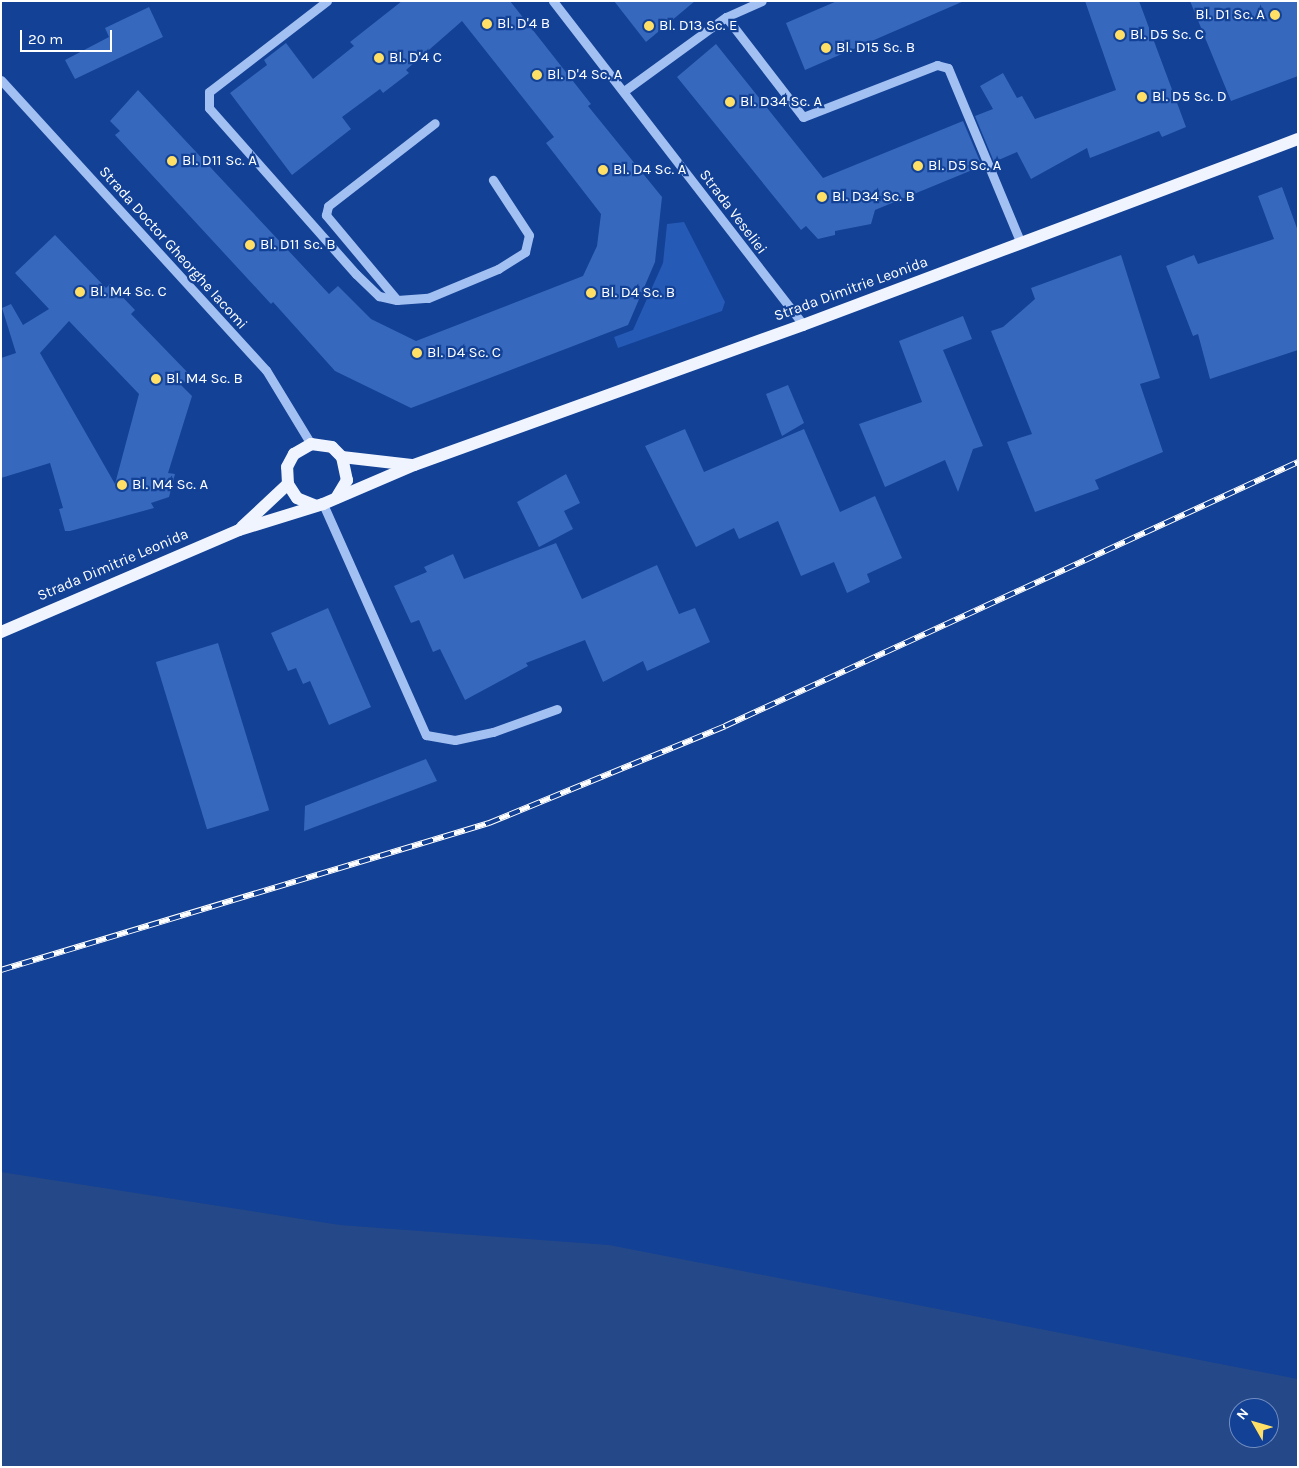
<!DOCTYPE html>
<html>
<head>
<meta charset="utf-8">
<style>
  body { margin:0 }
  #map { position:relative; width:1299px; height:1468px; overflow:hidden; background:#124196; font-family:Karla,sans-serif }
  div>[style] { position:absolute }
  .green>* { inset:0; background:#255ab6 }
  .water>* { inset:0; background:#254888 }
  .building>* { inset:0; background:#3668bd; transform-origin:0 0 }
  .minor>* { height:9px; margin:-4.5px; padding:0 4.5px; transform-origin:4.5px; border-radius:4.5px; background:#a3c0f3 }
  .major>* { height:12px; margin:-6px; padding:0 6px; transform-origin:6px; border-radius:6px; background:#eff4ff }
  .rail>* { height:5.5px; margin-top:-2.75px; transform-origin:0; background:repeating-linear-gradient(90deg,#124196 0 11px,#fff 0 22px); box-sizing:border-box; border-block:1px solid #fff }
  .dots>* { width:14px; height:14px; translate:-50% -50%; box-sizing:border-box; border:2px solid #124196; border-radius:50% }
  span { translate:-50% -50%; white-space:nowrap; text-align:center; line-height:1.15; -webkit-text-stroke:4.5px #124196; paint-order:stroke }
  .poi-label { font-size:15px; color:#fff }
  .right { translate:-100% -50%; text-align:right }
  .left { translate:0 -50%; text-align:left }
  .street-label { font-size:15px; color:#fff }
  .frame { position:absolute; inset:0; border:2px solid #fff; pointer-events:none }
  .north { position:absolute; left:1229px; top:1398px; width:50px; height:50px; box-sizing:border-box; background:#124196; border:1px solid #718dc0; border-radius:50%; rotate:308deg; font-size:14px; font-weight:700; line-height:20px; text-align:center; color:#fff }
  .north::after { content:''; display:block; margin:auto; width:18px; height:22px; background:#ffdf65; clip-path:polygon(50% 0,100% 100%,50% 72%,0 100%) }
  .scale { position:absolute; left:20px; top:30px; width:92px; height:22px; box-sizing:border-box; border:2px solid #fff; border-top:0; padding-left:6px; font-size:15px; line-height:18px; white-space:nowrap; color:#fff; -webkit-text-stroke:4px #124196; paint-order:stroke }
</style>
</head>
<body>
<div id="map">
  <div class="green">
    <i style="clip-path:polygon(684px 222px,725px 302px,722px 311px,618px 348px,614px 337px,633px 330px,663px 263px,667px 224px)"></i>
  </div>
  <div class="water">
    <i style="clip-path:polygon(evenodd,1px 1172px,340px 1225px,609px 1245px,1298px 1379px,1298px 1467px,1px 1467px,1px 1172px,1239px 1408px,1269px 1408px,1269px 1438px,1239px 1438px,1239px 1408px)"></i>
  </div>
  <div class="building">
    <i style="clip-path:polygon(402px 1px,510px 1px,591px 104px,588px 106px,662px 197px,655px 262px,628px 325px,411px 408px,335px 371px,273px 302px,271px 304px,115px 135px,120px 131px,110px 121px,138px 90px,329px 294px,338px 286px,371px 319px,416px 341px,583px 276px,597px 246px,601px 214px,546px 143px,554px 137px,462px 21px,406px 70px,409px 73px,383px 93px,380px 89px,342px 117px,351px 129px,292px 175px,230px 93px,267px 65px,264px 60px,286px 43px,313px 79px,354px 46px,350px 42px)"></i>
    <i style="clip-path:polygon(614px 1px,695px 1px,646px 42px)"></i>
    <i style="clip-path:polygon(837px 1px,964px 1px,805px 70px,786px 23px)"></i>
    <i style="clip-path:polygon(1085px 1px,1139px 1px,1186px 127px,1162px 137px,1159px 131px,1090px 158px,1087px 148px,1031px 179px,1017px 152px,994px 162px,975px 116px,993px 109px,980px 86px,1003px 73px,1017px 98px,1022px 96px,1035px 119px,1116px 90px)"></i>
    <i style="clip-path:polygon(1190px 1px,1298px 1px,1298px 76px,1231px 101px)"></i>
    <i style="clip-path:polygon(149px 7px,163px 37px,75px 79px,65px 60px,109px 37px,105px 28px)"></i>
    <i style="clip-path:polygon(716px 44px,823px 178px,963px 121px,982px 166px,875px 210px,871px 224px,835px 231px,835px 235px,818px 239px,806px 226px,801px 230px,677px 77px)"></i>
    <i style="clip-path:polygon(1282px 187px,1298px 231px,1298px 350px,1210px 379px,1198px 334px,1193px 336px,1166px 266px,1194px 255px,1198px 264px,1274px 239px,1258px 196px)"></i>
    <i style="clip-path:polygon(evenodd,55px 235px,106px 288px,110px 284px,135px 310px,131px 314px,191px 376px,181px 385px,192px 396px,168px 473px,175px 474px,169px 497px,151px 503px,154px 508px,70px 531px,65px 531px,59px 509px,63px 508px,50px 463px,1px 478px,1px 358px,16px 353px,2px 308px,11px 304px,23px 325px,49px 309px,15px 273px,55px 235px,69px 321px,139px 394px,115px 484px,40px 353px,69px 321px)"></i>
    <i style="clip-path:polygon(1121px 255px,1160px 378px,1140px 384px,1163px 452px,1095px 480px,1099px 489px,1035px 512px,1007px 442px,1032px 434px,991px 331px,1003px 327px,1035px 299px,1031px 288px)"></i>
    <i style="clip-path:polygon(963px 316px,972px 339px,943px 350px,983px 446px,973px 449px,958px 492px,945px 460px,885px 487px,859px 424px,922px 402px,899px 341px)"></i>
    <i style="clip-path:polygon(788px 385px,804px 423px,782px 436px,766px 394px)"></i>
    <i style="clip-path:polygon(685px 429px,704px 472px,804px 429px,840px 512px,875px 496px,902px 558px,867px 574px,870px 582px,847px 593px,834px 562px,801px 576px,778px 521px,739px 539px,734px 528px,696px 547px,645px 446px)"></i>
    <i style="clip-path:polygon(566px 474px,580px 503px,564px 511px,573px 529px,539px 547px,517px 502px)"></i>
    <i style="clip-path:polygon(556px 543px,582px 599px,657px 565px,679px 614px,695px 608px,710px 642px,647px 671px,643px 661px,603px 682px,585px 640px,526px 663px,528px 666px,465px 700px,440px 649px,433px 652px,419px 620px,411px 623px,394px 586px,427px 572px,424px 567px,453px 554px,464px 579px)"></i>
    <i style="clip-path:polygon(328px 608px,371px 707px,329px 725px,310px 681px,303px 684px,296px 668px,288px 671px,271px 633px)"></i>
    <i style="left:218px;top:643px;width:175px;height:65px;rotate:73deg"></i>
    <i style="clip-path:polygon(426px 759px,437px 781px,304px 831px,305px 806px)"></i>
  </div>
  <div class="minor">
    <i style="left:327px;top:1px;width:149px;rotate:142.4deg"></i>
    <i style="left:209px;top:92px;width:16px;rotate:90deg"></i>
    <i style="left:209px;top:108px;width:222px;rotate:48.5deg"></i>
    <i style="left:356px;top:274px;width:32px;rotate:44deg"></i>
    <i style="left:379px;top:296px;width:18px;rotate:13deg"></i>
    <i style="left:397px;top:300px;width:31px;rotate:-4deg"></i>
    <i style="left:428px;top:298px;width:76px;rotate:-22.5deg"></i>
    <i style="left:498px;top:269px;width:32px;rotate:-32deg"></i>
    <i style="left:525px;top:252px;width:17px;rotate:-77deg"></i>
    <i style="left:529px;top:235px;width:66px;rotate:-123.2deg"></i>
    <i style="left:553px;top:1px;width:409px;rotate:52.3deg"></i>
    <i style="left:726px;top:17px;width:126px;rotate:52.4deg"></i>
    <i style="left:803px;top:117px;width:144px;rotate:-21.2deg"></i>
    <i style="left:937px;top:65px;width:11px;rotate:15deg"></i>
    <i style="left:948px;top:68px;width:190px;rotate:67.4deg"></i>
    <i style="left:1px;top:80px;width:393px;rotate:47.6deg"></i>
    <i style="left:266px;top:370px;width:87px;rotate:58.7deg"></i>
    <i style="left:624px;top:91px;width:126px;rotate:-36deg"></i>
    <i style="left:726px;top:17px;width:39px;rotate:-24deg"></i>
    <i style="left:397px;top:300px;width:111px;rotate:-129.9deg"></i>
    <i style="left:326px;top:215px;width:9px;rotate:-77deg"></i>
    <i style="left:328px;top:206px;width:135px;rotate:-37.8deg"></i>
    <i style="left:323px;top:504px;width:253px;rotate:66deg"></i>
    <i style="left:426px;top:735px;width:29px;rotate:10deg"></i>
    <i style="left:455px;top:740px;width:39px;rotate:-12deg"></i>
    <i style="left:493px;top:732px;width:68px;rotate:-19.8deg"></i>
  </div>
  <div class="major">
    <i style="left:342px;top:457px;width:70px;rotate:6.5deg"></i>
    <i style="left:314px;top:505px;width:18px;rotate:-158deg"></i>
    <i style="left:297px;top:498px;width:17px;rotate:-123deg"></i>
    <i style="left:288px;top:484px;width:17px;rotate:-93deg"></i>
    <i style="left:287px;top:467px;width:15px;rotate:-62deg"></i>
    <i style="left:294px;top:454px;width:20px;rotate:-30deg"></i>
    <i style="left:311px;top:444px;width:21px;rotate:8deg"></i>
    <i style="left:332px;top:447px;width:14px;rotate:45deg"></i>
    <i style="left:342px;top:457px;width:24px;rotate:78deg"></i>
    <i style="left:347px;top:480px;width:21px;rotate:121deg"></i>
    <i style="left:242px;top:527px;width:63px;rotate:-43.1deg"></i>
    <i style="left:1px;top:632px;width:259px;rotate:-23.2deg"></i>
    <i style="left:239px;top:530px;width:88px;rotate:-17.2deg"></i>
    <i style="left:323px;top:504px;width:99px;rotate:-23.2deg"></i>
    <i style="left:414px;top:465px;width:413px;rotate:-19.8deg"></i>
    <i style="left:803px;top:325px;width:529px;rotate:-20.59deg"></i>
  </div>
  <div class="rail">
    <i style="left:1px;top:970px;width:510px;rotate:-16.76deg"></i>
    <i style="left:489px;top:823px;width:255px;rotate:-22.3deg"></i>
    <i style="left:725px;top:726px;width:631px;rotate:-24.74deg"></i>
  </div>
  <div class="dots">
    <i style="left:1275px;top:15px;background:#ffdf65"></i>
    <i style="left:487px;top:24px;background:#ffdf65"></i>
    <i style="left:649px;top:26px;background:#ffdf65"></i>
    <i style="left:1120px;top:35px;background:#ffdf65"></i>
    <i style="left:826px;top:48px;background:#ffdf65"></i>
    <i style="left:379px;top:58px;background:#ffdf65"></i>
    <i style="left:537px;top:75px;background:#ffdf65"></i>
    <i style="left:1142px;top:97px;background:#ffdf65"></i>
    <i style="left:730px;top:102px;background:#ffdf65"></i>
    <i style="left:172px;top:161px;background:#ffdf65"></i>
    <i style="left:918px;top:166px;background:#ffdf65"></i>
    <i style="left:603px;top:170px;background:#ffdf65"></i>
    <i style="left:822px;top:197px;background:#ffdf65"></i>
    <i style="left:250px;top:245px;background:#ffdf65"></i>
    <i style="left:80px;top:292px;background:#ffdf65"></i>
    <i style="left:591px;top:293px;background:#ffdf65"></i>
    <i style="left:417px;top:353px;background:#ffdf65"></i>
    <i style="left:156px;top:379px;background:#ffdf65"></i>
    <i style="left:122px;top:485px;background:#ffdf65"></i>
  </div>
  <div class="poi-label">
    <span class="right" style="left:1265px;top:15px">Bl. D1 Sc. A</span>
    <span class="left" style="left:497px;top:24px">Bl. D'4 B</span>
    <span class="left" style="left:659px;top:26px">Bl. D13 Sc. E</span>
    <span class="left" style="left:1130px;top:35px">Bl. D5 Sc. C</span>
    <span class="left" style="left:836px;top:48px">Bl. D15 Sc. B</span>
    <span class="left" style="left:389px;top:58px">Bl. D'4 C</span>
    <span class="left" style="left:547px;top:75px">Bl. D'4 Sc. A</span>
    <span class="left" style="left:1152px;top:97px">Bl. D5 Sc. D</span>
    <span class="left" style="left:740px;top:102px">Bl. D34 Sc. A</span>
    <span class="left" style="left:182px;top:161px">Bl. D11 Sc. A</span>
    <span class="left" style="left:928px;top:166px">Bl. D5 Sc. A</span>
    <span class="left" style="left:613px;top:170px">Bl. D4 Sc. A</span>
    <span class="left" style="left:832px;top:197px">Bl. D34 Sc. B</span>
    <span class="left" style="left:260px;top:245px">Bl. D11 Sc. B</span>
    <span class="left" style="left:90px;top:292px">Bl. M4 Sc. C</span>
    <span class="left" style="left:601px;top:293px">Bl. D4 Sc. B</span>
    <span class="left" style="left:427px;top:353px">Bl. D4 Sc. C</span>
    <span class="left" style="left:166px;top:379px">Bl. M4 Sc. B</span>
    <span class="left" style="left:132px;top:485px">Bl. M4 Sc. A</span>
  </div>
  <div class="street-label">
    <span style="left:733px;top:212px;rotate:53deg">Strada Veseliei</span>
    <span style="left:173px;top:248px;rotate:48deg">Strada Doctor Gheorghe Iacomi</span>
    <span style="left:851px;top:289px;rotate:-20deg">Strada Dimitrie Leonida</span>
    <span style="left:113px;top:565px;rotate:-23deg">Strada Dimitrie Leonida</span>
  </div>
  <div class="frame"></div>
  <div class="north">N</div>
  <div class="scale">20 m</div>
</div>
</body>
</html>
